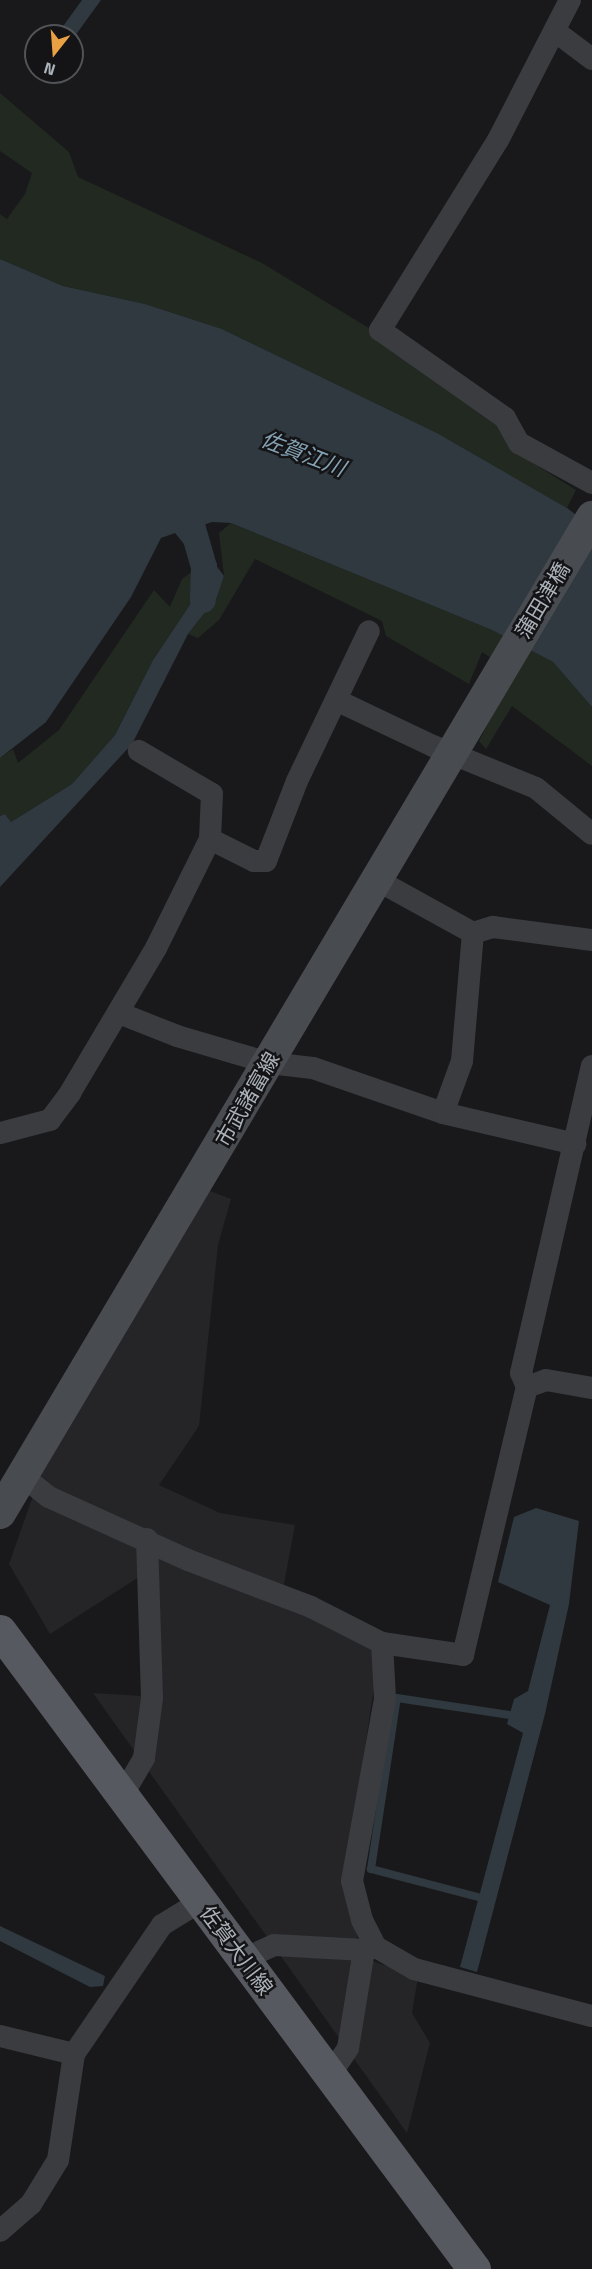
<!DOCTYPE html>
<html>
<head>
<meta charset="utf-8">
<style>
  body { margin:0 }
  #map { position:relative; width:592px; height:2269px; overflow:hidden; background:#19191b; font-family:"Titillium Web","Noto Sans JP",sans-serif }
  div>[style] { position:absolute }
  .built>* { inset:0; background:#252528 }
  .green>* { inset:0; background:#212921 }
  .water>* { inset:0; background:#2f393f }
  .stream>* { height:8px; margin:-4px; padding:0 4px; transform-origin:4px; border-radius:4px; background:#2f393f }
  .canal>* { height:26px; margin:-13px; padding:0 13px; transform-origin:13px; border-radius:13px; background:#2f393f }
  .street>* { height:22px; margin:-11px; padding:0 11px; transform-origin:11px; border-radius:11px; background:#3a3c40 }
  .secondary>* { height:32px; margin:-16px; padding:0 16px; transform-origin:16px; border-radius:16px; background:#484b50 }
  .primary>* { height:33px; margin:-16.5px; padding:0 16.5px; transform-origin:16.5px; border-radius:16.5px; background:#56595f }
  span { translate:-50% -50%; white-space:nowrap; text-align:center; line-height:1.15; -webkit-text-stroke:5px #141416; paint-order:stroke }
  .street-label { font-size:21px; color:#acb2ba }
  .water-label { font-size:22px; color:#85a2b3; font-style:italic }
  .north { position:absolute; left:24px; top:24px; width:60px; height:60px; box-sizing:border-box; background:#141416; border:2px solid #515358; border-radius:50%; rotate:197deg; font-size:16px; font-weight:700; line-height:24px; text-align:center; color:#acb2ba }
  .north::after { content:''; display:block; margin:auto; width:21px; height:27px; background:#e9a143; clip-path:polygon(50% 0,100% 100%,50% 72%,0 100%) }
</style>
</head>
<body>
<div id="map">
  <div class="built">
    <i style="clip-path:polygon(207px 1190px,231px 1199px,218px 1245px,199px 1426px,159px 1485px,220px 1513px,295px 1525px,283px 1589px,382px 1633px,346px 1875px,361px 1957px,418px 1977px,412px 2013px,430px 2043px,407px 2133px,93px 1693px,143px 1696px,142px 1575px,50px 1634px,9px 1564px,48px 1453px)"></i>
  </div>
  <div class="green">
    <i style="clip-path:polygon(0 93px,69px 152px,78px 177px,262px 263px,372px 330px,500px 421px,509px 448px,576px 490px,567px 508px,437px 433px,222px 329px,145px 304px,63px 286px,0 259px,0 214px,7px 219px,25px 194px,32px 173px,0 151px)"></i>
    <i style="clip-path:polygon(231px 523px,492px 630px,553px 662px,592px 707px,592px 766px,512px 706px,486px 749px,479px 741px,514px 673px,482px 652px,469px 684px,386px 636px,382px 621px,255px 559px,219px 620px,198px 638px,188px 634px,217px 597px,224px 576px,219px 533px)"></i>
    <i style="clip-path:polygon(194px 570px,195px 597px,153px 660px,115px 735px,72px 784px,11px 822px,5px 814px,0 816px,0 758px,13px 749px,18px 763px,59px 730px,154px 590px,170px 607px,182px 579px)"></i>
  </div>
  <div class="water">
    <i style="clip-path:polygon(82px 0,101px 0,72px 40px,72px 36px,56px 36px)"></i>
    <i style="clip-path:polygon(0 259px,63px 286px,145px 304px,222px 329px,437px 433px,567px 508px,592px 527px,592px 707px,553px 662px,492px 630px,231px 523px,212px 522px,203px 525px,204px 537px,184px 544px,175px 533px,161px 538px,131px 597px,46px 722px,0 758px)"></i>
    <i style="clip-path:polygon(215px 564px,224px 576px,217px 597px,188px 634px,132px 744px,0 887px,0 816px,5px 814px,11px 822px,72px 784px,115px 735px,153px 660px,195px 597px,194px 570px)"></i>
    <i style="clip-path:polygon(536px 1508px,579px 1521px,569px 1604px,545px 1714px,477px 1972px,460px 1967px,523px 1733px,507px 1724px,514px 1699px,528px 1691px,550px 1605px,498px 1582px,514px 1517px)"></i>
    <i style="clip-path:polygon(0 1926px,105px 1976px,103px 1986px,90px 1987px,0 1941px)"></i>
  </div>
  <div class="stream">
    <i style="left:478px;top:1897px;width:111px;rotate:-165.3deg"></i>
    <i style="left:371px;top:1869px;width:173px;rotate:-81.4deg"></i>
    <i style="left:397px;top:1698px;width:114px;rotate:8.6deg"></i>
  </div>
  <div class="canal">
    <i style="left:187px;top:508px;width:61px;rotate:73.9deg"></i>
    <i style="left:204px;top:567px;width:33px;rotate:92deg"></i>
  </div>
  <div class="street">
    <i style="left:570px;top:0;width:157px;rotate:117.2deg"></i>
    <i style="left:498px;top:140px;width:224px;rotate:121.8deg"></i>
    <i style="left:380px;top:330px;width:153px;rotate:35.1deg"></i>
    <i style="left:505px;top:418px;width:29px;rotate:61deg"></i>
    <i style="left:519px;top:443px;width:83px;rotate:28.7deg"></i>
    <i style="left:556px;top:32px;width:45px;rotate:36.9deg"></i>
    <i style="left:336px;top:700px;width:107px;rotate:25.4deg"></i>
    <i style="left:433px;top:746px;width:111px;rotate:22.2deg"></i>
    <i style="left:536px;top:788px;width:72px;rotate:39.4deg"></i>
    <i style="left:210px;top:839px;width:49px;rotate:26.6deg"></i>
    <i style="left:254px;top:861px;width:12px"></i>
    <i style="left:266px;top:861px;width:86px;rotate:-68.8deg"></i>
    <i style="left:297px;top:781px;width:166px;rotate:-64.4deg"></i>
    <i style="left:377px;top:880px;width:110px;rotate:28.9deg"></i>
    <i style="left:473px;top:933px;width:21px;rotate:-17deg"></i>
    <i style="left:493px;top:927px;width:100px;rotate:7.5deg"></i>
    <i style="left:119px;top:1013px;width:62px;rotate:21.6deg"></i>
    <i style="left:177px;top:1036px;width:96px;rotate:16.4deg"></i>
    <i style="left:269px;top:1063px;width:44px;rotate:6.5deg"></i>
    <i style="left:313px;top:1068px;width:138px;rotate:19.1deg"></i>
    <i style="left:443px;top:1113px;width:136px;rotate:13.2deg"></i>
    <i style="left:443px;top:1113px;width:55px;rotate:-69.9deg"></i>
    <i style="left:462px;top:1061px;width:128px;rotate:-85.1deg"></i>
    <i style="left:0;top:1133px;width:52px;rotate:-14.6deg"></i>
    <i style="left:50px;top:1120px;width:34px;rotate:-53deg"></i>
    <i style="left:70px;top:1093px;width:169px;rotate:-59.3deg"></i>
    <i style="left:156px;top:948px;width:122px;rotate:-63.6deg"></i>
    <i style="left:210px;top:839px;width:45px;rotate:-87.5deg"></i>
    <i style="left:212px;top:794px;width:85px;rotate:-149.5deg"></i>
    <i style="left:527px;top:1387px;width:20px;rotate:-20deg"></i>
    <i style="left:546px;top:1380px;width:47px;rotate:9.9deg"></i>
    <i style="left:24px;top:1477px;width:32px;rotate:39deg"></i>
    <i style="left:49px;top:1497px;width:153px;rotate:24.4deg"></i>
    <i style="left:188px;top:1560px;width:132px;rotate:20.9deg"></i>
    <i style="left:311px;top:1607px;width:80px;rotate:26.9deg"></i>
    <i style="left:382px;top:1643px;width:82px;rotate:8.4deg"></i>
    <i style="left:463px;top:1655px;width:276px;rotate:-76.6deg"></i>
    <i style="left:527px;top:1387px;width:15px;rotate:-113deg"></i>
    <i style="left:521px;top:1373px;width:315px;rotate:-77deg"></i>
    <i style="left:382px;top:1643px;width:56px;rotate:86.9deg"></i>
    <i style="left:385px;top:1699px;width:185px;rotate:100.3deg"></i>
    <i style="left:352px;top:1881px;width:40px;rotate:75.6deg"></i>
    <i style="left:362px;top:1920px;width:30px;rotate:63deg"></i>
    <i style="left:376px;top:1947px;width:44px;rotate:30.1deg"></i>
    <i style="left:414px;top:1969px;width:184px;rotate:14.8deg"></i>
    <i style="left:122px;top:1796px;width:44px;rotate:-59.9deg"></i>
    <i style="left:144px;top:1758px;width:61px;rotate:-82.4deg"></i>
    <i style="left:152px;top:1698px;width:159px;rotate:-91.8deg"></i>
    <i style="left:243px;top:1959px;width:34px;rotate:-24deg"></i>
    <i style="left:274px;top:1945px;width:90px;rotate:3.2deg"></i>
    <i style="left:0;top:2036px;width:76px;rotate:13.7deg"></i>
    <i style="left:74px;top:2054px;width:156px;rotate:-55.7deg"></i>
    <i style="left:162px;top:1925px;width:46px;rotate:-31.6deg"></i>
    <i style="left:330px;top:2075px;width:32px;rotate:-56deg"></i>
    <i style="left:348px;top:2048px;width:99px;rotate:-80.7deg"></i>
    <i style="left:364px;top:1950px;width:12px;rotate:-14deg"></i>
    <i style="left:0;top:2231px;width:41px;rotate:-41.1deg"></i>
    <i style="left:31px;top:2204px;width:52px;rotate:-58.5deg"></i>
    <i style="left:58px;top:2160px;width:107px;rotate:-81.4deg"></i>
  </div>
  <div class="secondary">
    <i style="left:0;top:1513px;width:1159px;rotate:-59.27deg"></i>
  </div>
  <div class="primary">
    <i style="left:0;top:1631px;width:795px;rotate:53.39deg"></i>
  </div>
  <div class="street-label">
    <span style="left:542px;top:600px;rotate:-59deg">蒲田津橋</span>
    <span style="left:247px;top:1099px;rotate:-60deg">市武諸富線</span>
    <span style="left:237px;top:1950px;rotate:53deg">佐賀大川線</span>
  </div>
  <div class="water-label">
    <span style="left:303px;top:454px;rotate:21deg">佐賀江川</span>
  </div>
  <div class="north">N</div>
</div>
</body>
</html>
